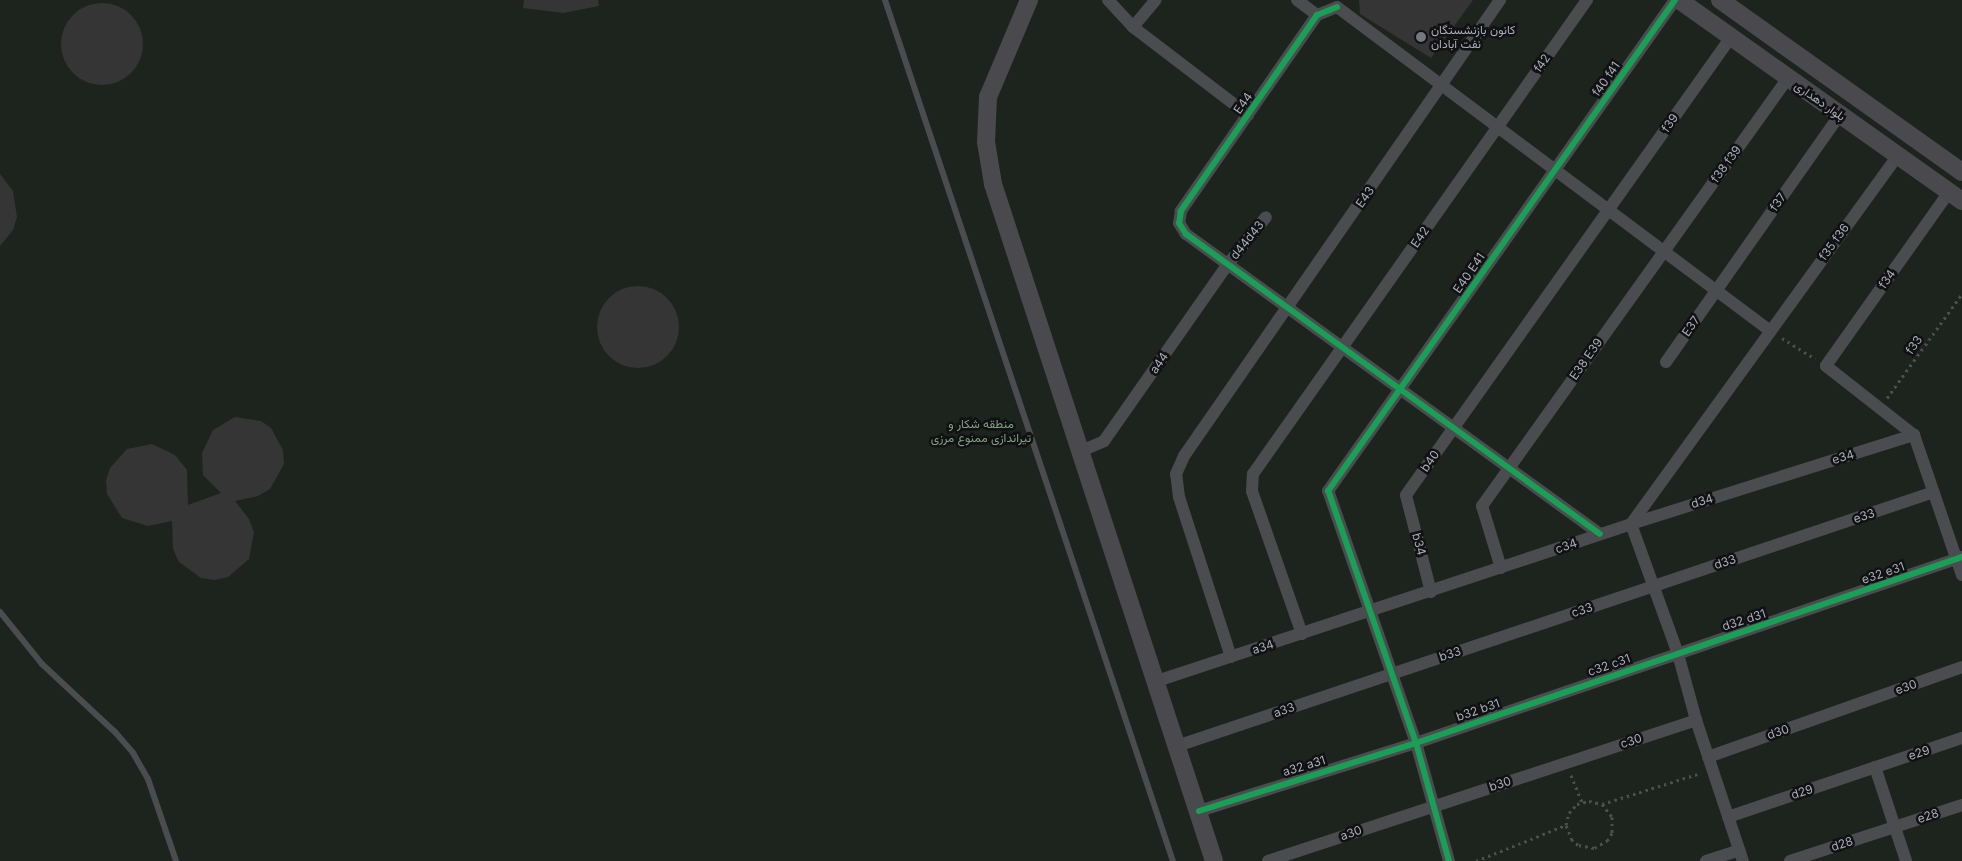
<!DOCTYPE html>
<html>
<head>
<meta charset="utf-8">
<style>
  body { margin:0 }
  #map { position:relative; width:1962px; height:861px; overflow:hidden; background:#171717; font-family:Inter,Vazirmatn,sans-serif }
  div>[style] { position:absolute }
  .green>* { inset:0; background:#1d241e; transform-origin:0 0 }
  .building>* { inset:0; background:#353536 }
  .round { border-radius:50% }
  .path>* { height:3px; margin-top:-1.5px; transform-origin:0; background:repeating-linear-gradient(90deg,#4d4e52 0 2.5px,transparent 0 6.5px) }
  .lane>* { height:6px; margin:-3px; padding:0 3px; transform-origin:3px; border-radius:3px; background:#4b4c50 }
  .street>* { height:12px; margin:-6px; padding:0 6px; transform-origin:6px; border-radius:6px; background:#4b4c50 }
  .secondary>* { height:18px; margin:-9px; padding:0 9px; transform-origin:9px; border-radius:9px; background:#4a4a4e }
  .cycleway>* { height:6px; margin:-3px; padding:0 3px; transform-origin:3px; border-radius:3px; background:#1a9f57 }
  .dots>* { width:14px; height:14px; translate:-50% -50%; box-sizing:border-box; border:2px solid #111113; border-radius:50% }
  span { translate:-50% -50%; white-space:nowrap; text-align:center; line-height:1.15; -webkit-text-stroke:5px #111113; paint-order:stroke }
  .poi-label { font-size:12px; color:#a8adb8 }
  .left { translate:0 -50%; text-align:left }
  .street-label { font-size:12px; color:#a8adb8 }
  .park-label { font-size:12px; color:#7fa381 }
</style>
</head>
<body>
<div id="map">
  <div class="green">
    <i style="left:0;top:0;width:1962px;height:861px"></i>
  </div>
  <div class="building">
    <i style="clip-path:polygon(524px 0,598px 0,599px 6px,563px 13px,523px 8px)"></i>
    <i style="clip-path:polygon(1359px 0,1473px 0,1431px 58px,1360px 14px)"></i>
    <i class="round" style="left:61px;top:3px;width:82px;height:82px"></i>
    <i style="clip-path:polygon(0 174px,13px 191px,17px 217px,13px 230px,0 246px)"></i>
    <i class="round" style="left:597px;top:286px;width:82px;height:82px"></i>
    <i style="clip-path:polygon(235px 417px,261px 421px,271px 428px,283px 450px,284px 464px,270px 489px,258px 496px,235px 501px,249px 519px,254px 532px,249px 559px,228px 577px,215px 580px,201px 578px,179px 562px,173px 549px,172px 521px,148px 526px,122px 518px,107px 494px,106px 480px,110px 468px,127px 449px,152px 444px,175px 455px,187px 470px,188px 505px,221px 493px,203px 475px,202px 453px,213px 430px)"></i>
  </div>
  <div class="path">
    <i style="left:1782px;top:338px;width:39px;rotate:32deg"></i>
    <i style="left:1887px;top:398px;width:128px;rotate:-54.2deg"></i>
    <i style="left:1571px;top:775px;width:29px;rotate:68deg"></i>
    <i style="left:1602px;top:804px;width:16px;rotate:52deg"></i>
    <i style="left:1612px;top:817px;width:16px;rotate:90deg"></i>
    <i style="left:1612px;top:833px;width:8px;rotate:120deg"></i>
    <i style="left:1608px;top:840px;width:16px;rotate:150deg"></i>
    <i style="left:1594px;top:848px;width:16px;rotate:-169deg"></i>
    <i style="left:1578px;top:845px;width:8px;rotate:-140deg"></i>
    <i style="left:1572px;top:840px;width:16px;rotate:-112deg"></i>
    <i style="left:1566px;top:825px;width:12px;rotate:-76deg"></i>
    <i style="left:1569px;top:813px;width:12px;rotate:-48deg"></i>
    <i style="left:1577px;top:804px;width:12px;rotate:-14deg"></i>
    <i style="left:1589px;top:801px;width:13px;rotate:13deg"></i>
    <i style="left:1602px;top:804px;width:104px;rotate:-17.4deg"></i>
    <i style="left:1476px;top:861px;width:97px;rotate:-21.8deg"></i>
  </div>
  <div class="lane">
    <i style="left:885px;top:0;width:908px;rotate:71.51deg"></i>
    <i style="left:0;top:612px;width:67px;rotate:51.1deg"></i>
    <i style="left:42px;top:664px;width:100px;rotate:43deg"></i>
    <i style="left:115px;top:732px;width:28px;rotate:49deg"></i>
    <i style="left:133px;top:753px;width:30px;rotate:60deg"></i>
    <i style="left:148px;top:779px;width:87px;rotate:71.1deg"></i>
  </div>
  <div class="street">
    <i style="left:1108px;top:0;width:37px;rotate:47deg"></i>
    <i style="left:1133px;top:27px;width:145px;rotate:37.4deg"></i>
    <i style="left:1297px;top:0;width:25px;rotate:37deg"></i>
    <i style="left:1337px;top:7px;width:22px;rotate:158deg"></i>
    <i style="left:1317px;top:15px;width:239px;rotate:124.8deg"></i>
    <i style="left:1181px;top:211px;width:12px;rotate:99deg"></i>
    <i style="left:1179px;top:223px;width:13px;rotate:58deg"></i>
    <i style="left:1186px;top:234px;width:511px;rotate:35.93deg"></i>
    <i style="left:1337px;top:7px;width:539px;rotate:36.78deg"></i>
    <i style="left:1133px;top:27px;width:35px;rotate:-50deg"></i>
    <i style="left:1949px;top:192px;width:213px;rotate:125.3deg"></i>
    <i style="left:1826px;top:366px;width:112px;rotate:38.1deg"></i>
    <i style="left:1914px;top:435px;width:148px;rotate:71.1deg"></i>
    <i style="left:1666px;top:362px;width:303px;rotate:-54.9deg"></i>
    <i style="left:1081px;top:451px;width:25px;rotate:-23deg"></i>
    <i style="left:1104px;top:441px;width:216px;rotate:-55deg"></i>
    <i style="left:1228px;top:264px;width:60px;rotate:-51deg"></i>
    <i style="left:1631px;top:524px;width:455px;rotate:-54.1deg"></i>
    <i style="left:1631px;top:524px;width:138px;rotate:70.1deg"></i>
    <i style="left:1678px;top:654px;width:68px;rotate:74.7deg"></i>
    <i style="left:1696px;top:720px;width:149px;rotate:71.6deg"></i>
    <i style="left:1501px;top:568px;width:65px;rotate:-107deg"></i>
    <i style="left:1482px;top:506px;width:526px;rotate:-54.44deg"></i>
    <i style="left:1431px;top:592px;width:100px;rotate:-104.5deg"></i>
    <i style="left:1406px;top:495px;width:562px;rotate:-54.64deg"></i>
    <i style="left:1302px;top:634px;width:151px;rotate:-109.3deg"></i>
    <i style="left:1252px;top:491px;width:17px;rotate:-87deg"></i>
    <i style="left:1253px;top:474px;width:580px;rotate:-54.83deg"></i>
    <i style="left:1231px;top:657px;width:168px;rotate:-108deg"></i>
    <i style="left:1179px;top:497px;width:23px;rotate:-97deg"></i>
    <i style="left:1176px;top:474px;width:20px;rotate:-66deg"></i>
    <i style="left:1184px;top:456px;width:555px;rotate:-55.28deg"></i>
    <i style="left:1157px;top:681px;width:499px;rotate:-18.3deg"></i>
    <i style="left:1631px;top:524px;width:297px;rotate:-17.5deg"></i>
    <i style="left:1177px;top:746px;width:798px;rotate:-18.55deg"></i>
    <i style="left:1708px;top:757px;width:269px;rotate:-19.5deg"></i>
    <i style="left:1875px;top:767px;width:99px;rotate:71.7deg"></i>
    <i style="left:1199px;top:811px;width:227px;rotate:-17.4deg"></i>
    <i style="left:1416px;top:743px;width:577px;rotate:-18.81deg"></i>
    <i style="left:1728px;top:817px;width:247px;rotate:-18.7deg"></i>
    <i style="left:1268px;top:861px;width:451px;rotate:-18.2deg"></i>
    <i style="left:1449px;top:861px;width:123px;rotate:-105.6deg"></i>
    <i style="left:1416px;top:743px;width:267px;rotate:-109.2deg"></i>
    <i style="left:1328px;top:491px;width:601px;rotate:-54.75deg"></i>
    <i style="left:1706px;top:861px;width:35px;rotate:-18deg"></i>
    <i style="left:1790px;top:861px;width:181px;rotate:-18deg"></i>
  </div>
  <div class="secondary">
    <i style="left:1029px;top:0;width:105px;rotate:112.9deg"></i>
    <i style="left:988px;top:97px;width:45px;rotate:92.5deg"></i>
    <i style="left:986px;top:142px;width:43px;rotate:80.5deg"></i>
    <i style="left:993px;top:184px;width:712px;rotate:71.92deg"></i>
    <i style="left:1679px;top:0;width:347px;rotate:35.4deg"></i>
    <i style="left:1720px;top:0;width:297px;rotate:35.4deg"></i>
  </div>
  <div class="cycleway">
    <i style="left:1337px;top:7px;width:22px;rotate:158deg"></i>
    <i style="left:1317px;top:15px;width:239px;rotate:124.8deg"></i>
    <i style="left:1181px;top:211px;width:12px;rotate:99deg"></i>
    <i style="left:1179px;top:223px;width:13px;rotate:58deg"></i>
    <i style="left:1186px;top:234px;width:511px;rotate:35.93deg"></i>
    <i style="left:1199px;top:811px;width:227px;rotate:-17.4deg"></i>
    <i style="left:1416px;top:743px;width:577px;rotate:-18.81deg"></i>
    <i style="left:1449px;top:861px;width:123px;rotate:-105.6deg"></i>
    <i style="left:1416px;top:743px;width:267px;rotate:-109.2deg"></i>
    <i style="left:1328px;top:491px;width:601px;rotate:-54.75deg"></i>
  </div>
  <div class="dots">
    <i style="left:1421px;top:37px;background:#757880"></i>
  </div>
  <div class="poi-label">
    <span class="left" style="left:1431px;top:37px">کانون بازنشستگان<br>نفت آبادان</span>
  </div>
  <div class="street-label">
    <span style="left:1542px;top:63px;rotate:-55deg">f42</span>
    <span style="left:1606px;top:79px;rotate:-55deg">f40 f41</span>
    <span style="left:1820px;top:101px;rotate:35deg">بلوار دهداری</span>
    <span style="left:1243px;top:103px;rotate:-55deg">E44</span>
    <span style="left:1670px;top:123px;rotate:-55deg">f39</span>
    <span style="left:1726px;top:164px;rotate:-54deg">f38 f39</span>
    <span style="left:1365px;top:197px;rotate:-55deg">E43</span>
    <span style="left:1778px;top:202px;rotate:-55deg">f37</span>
    <span style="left:1420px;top:237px;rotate:-55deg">E42</span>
    <span style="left:1247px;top:240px;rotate:-51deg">d44d43</span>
    <span style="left:1834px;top:242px;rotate:-54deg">f35 f36</span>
    <span style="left:1469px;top:273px;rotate:-55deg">E40 E41</span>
    <span style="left:1887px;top:279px;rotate:-55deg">f34</span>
    <span style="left:1691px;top:326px;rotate:-55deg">E37</span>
    <span style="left:1914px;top:345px;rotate:-54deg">f33</span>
    <span style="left:1586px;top:359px;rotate:-55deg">E38 E39</span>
    <span style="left:1159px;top:363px;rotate:-55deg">a44</span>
    <span style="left:1843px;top:457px;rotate:-17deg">e34</span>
    <span style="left:1430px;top:461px;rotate:-55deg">b40</span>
    <span style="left:1702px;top:501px;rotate:-17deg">d34</span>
    <span style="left:1864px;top:516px;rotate:-18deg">e33</span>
    <span style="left:1419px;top:544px;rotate:75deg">b34</span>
    <span style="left:1566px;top:546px;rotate:-19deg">c34</span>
    <span style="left:1725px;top:562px;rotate:-18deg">d33</span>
    <span style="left:1883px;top:573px;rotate:-19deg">e32 e31</span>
    <span style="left:1582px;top:610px;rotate:-18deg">c33</span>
    <span style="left:1744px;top:620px;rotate:-18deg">d32 d31</span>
    <span style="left:1263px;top:647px;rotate:-18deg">a34</span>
    <span style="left:1450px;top:654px;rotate:-18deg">b33</span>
    <span style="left:1609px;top:665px;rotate:-19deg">c32 c31</span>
    <span style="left:1906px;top:687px;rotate:-19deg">e30</span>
    <span style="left:1284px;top:710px;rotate:-19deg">a33</span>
    <span style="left:1478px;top:710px;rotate:-19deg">b32 b31</span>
    <span style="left:1778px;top:732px;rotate:-19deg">d30</span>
    <span style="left:1631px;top:741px;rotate:-18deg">c30</span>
    <span style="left:1919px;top:753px;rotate:-18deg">e29</span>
    <span style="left:1304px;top:766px;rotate:-17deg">a32 a31</span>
    <span style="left:1500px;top:784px;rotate:-18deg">b30</span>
    <span style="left:1802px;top:792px;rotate:-18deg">d29</span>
    <span style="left:1928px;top:816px;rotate:-18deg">e28</span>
    <span style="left:1351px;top:833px;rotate:-19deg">a30</span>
    <span style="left:1842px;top:844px;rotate:-18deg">d28</span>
  </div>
  <div class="park-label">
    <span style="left:981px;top:431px">منطقه شکار و<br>تیراندازی ممنوع مرزی</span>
  </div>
</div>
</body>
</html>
